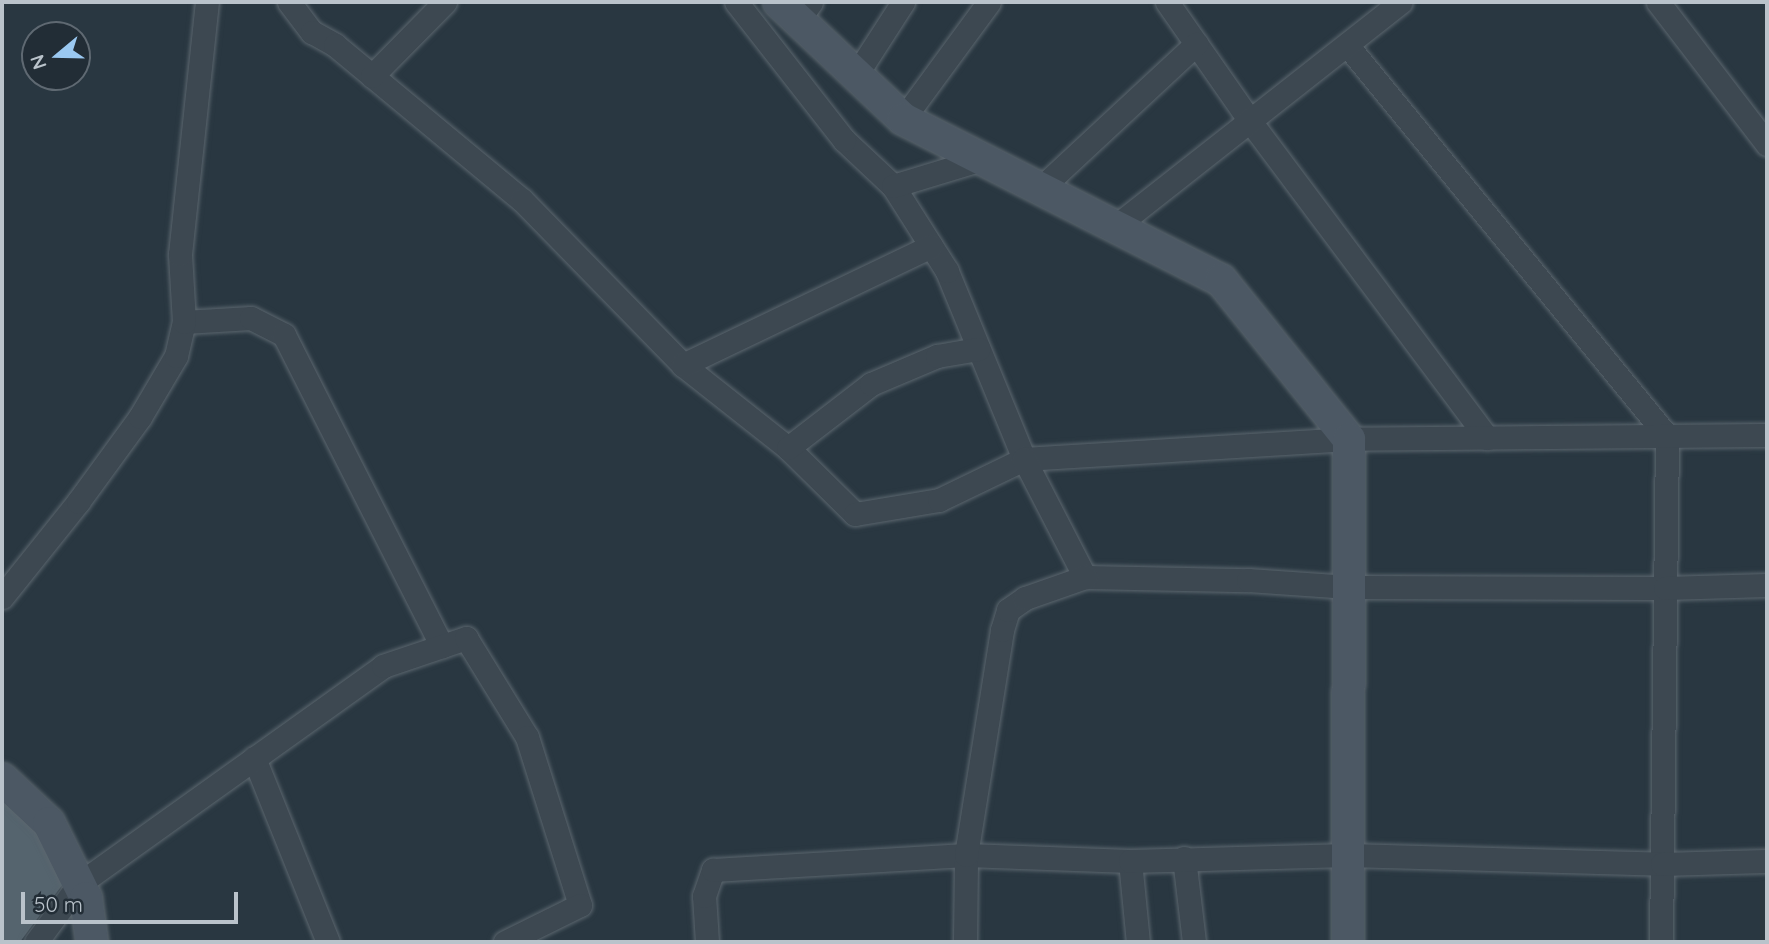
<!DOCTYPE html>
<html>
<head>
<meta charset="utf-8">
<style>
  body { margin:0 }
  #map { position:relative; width:1769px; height:944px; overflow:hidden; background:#293741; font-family:Quicksand,sans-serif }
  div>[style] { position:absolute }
  .building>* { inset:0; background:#55646e }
  .roads { filter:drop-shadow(0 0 2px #5b666e) drop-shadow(0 0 2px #5b666e) }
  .street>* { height:23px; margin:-11.5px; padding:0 11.5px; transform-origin:11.5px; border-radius:11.5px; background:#3d4851 }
  .secondary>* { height:32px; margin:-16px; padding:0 16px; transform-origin:16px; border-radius:16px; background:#4c5864 }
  span { translate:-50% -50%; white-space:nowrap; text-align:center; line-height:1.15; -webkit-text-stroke:5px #222d36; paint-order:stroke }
  .frame { position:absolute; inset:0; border:4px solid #bac3cb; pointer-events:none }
  .north { position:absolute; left:21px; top:21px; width:70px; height:70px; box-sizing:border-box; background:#222d36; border:2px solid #5f6972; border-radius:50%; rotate:251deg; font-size:19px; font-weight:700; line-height:28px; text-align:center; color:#bac3cb }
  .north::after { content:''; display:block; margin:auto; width:24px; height:32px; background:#9ac8f1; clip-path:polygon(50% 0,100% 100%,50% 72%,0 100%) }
  .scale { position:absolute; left:21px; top:892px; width:217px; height:32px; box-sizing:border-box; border:4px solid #bac3cb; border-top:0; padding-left:9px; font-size:21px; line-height:24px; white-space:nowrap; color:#bac3cb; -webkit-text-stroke:5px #222d36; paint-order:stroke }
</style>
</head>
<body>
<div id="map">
  <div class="building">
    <i style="clip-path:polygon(5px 799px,32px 819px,63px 884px,20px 942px,2px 942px,2px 803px)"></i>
  </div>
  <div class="roads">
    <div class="street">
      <i style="left:289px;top:2px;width:38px;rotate:53deg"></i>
      <i style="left:312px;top:32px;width:26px;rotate:29deg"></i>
      <i style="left:335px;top:45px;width:243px;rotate:39.7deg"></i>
      <i style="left:522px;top:200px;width:231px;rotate:45.7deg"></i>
      <i style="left:683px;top:365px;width:134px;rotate:38.3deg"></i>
      <i style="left:788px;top:448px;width:94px;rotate:44.6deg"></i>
      <i style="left:855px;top:514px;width:85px;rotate:-9.5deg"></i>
      <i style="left:939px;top:500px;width:94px;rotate:-25.8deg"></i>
      <i style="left:1024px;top:459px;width:203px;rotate:-112.3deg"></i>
      <i style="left:947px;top:271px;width:101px;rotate:-122.4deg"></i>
      <i style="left:893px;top:186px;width:67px;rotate:-136.8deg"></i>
      <i style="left:844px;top:140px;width:175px;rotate:-128deg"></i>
      <i style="left:1167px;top:2px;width:145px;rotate:55.1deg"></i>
      <i style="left:1250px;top:121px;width:396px;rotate:53.2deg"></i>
      <i style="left:1658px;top:2px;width:179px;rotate:52.5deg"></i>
      <i style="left:798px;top:20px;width:22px;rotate:-54deg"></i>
      <i style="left:1347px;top:45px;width:505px;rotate:50.7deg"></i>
      <i style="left:1667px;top:436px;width:506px;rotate:90.68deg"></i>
      <i style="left:856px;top:75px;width:87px;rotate:-57.2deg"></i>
      <i style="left:372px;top:76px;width:104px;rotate:-45.4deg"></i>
      <i style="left:903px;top:119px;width:145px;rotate:-53.7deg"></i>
      <i style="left:893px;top:186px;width:93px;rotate:-16.9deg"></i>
      <i style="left:1041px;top:188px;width:212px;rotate:-42.9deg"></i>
      <i style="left:1116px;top:226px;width:362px;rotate:-38.2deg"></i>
      <i style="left:184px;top:322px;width:67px;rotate:-3.4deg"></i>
      <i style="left:251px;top:318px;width:37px;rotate:27deg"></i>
      <i style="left:284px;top:335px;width:349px;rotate:63.1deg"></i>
      <i style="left:683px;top:365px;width:275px;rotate:-25.6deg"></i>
      <i style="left:1767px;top:435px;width:418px;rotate:179.5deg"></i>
      <i style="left:1349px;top:439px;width:326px;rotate:176.5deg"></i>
      <i style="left:1024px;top:459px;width:133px;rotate:62.7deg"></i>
      <i style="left:1085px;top:577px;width:163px;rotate:1.1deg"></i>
      <i style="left:1248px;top:580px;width:101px;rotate:4deg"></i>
      <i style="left:1349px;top:587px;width:316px;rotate:0.2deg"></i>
      <i style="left:1665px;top:588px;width:102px;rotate:-1.7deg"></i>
      <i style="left:788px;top:448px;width:105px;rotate:-37.6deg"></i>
      <i style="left:871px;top:384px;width:72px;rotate:-23deg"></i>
      <i style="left:937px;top:356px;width:42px;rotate:-9.7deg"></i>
      <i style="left:2px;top:597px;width:122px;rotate:-51.3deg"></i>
      <i style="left:78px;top:502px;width:105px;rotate:-53.9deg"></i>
      <i style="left:140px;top:417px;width:71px;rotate:-59.5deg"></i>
      <i style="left:176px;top:356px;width:35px;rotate:-77deg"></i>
      <i style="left:184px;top:322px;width:68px;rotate:-93.4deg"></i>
      <i style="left:180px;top:254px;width:253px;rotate:-83.9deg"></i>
      <i style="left:254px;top:758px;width:198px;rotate:68.1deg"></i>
      <i style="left:1184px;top:858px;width:85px;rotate:83.2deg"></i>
      <i style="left:1130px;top:861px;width:81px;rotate:84.4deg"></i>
      <i style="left:36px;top:942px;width:72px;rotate:-53.4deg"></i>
      <i style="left:79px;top:884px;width:374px;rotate:-35.6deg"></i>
      <i style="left:383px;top:666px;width:88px;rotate:-18.6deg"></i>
      <i style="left:466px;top:638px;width:116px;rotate:58.4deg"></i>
      <i style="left:527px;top:737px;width:176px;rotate:72.5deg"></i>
      <i style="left:580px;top:905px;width:84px;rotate:153.7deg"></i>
      <i style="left:707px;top:942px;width:46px;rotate:-93.7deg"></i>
      <i style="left:704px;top:896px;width:28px;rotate:-71deg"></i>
      <i style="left:713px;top:870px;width:253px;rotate:-3.4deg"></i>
      <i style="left:966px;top:855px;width:164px;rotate:2.1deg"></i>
      <i style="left:1130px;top:861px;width:218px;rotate:-1.6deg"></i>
      <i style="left:1348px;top:855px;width:314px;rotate:1.6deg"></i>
      <i style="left:1662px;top:864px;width:105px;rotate:-1.6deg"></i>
      <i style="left:965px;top:942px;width:87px;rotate:-89.3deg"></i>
      <i style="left:966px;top:855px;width:228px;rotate:-80.9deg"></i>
      <i style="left:1002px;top:630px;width:21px;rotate:-73deg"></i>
      <i style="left:1008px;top:610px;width:21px;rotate:-35deg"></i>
      <i style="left:1025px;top:598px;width:64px;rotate:-19.3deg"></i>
    </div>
    <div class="secondary">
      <i style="left:779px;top:2px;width:170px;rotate:43.3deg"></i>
      <i style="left:903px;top:119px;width:356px;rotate:26.9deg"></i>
      <i style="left:1221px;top:280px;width:204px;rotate:51.2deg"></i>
      <i style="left:1349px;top:439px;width:503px;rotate:90.11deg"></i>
      <i style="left:2px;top:779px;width:64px;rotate:43.1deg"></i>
      <i style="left:49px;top:823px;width:84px;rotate:63.7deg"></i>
      <i style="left:86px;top:898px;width:44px;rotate:82.2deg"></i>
    </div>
  </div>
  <div class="frame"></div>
  <div class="north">N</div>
  <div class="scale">50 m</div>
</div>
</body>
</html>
